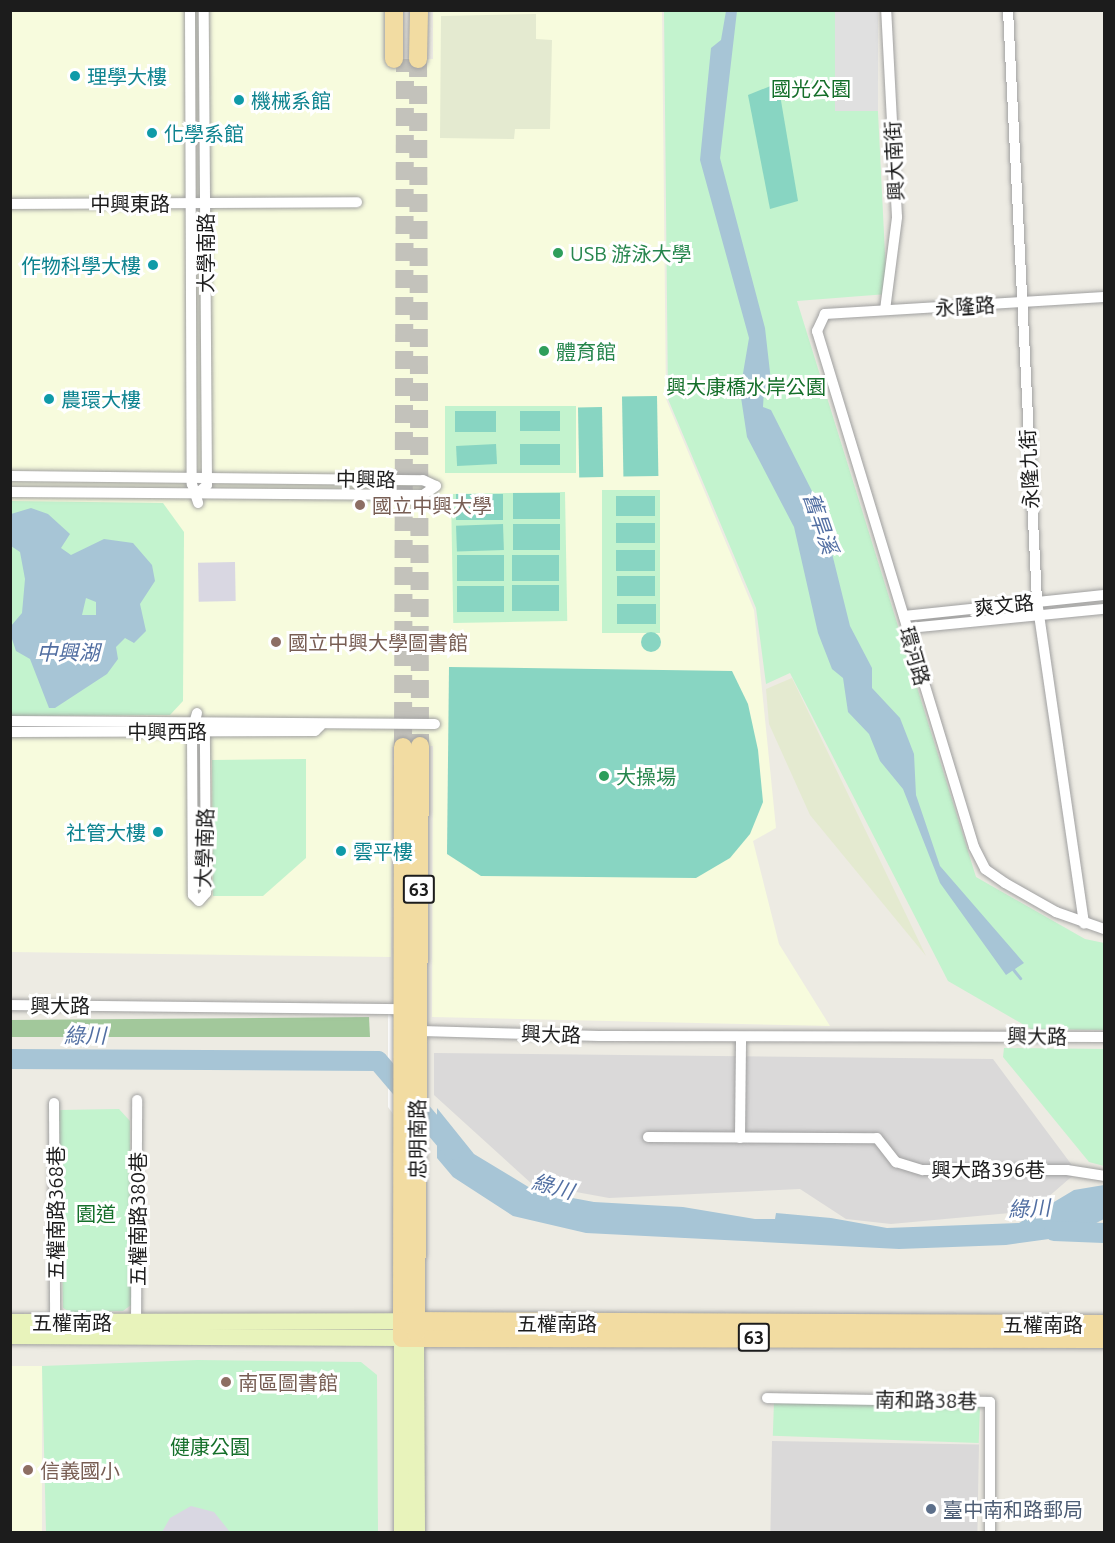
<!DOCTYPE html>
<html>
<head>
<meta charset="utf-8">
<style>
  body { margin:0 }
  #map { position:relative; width:1115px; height:1543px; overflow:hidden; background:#edebe3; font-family:Ubuntu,"Noto Sans TC",sans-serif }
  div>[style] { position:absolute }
  .residential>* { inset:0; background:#dad9d9; transform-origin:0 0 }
  .education>* { inset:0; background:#f7fbdd; transform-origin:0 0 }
  .farmland>* { inset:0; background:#e4ead0 }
  .forest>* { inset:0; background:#a2c89b }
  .park>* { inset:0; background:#c3f3ce; transform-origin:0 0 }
  .pitch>* { inset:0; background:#88d5c2; transform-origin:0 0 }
  .round { border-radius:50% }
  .parking>* { inset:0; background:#e0e0e0; transform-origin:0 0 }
  .plaza>* { inset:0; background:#d9d7e2; transform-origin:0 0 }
  .water>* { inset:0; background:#a7c5d6 }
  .pier>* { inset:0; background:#fff }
  .stream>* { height:3px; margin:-1.5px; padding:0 1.5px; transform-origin:1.5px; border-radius:1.5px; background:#a7c5d6 }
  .river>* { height:20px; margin:-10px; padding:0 10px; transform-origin:10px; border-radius:10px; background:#a7c5d6 }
  .primary-tunnel>* { height:18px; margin-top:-9px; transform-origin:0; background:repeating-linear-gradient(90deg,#c3c2bb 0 18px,transparent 0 27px) }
  .roads { filter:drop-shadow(0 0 2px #a0a0a0) drop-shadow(0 0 2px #a0a0a0) }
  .street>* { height:10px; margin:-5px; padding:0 5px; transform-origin:5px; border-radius:5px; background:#fff }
  .secondary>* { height:16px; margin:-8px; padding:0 8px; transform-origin:8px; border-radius:8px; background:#e8f3bb }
  .primary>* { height:18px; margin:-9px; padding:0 9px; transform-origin:9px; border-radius:9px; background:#f2dca2 }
  .dots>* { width:16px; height:16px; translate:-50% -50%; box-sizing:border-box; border:3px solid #fff; border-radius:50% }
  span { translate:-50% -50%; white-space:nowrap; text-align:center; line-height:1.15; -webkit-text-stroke:6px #fff; paint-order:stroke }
  .shield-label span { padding:2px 4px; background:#fff; border:2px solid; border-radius:4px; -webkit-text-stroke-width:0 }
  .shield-label { font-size:18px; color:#1c1c1c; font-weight:700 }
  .culture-label { font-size:20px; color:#0d838f }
  .left { translate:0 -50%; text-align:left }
  .right { translate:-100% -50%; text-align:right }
  .park-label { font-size:20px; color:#156f2a }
  .street-label { font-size:20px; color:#1c1c1c }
  .leisure-label { font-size:20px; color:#27864d }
  .education-label { font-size:20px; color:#785e54 }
  .service-label { font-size:20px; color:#4e5e75 }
  .water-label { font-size:21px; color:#526fa2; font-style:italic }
  .frame { position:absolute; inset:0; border:12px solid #1c1c1c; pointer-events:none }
</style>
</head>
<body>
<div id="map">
  <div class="residential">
    <i style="clip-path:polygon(434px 1053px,993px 1059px,1077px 1172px,1032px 1211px,891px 1224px,846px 1219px,800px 1189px,609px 1198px,532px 1184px,434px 1095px)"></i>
    <i style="left:772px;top:1441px;width:207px;height:91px;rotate:1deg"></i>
  </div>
  <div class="education">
    <i style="clip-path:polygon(11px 11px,389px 11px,389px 60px,433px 59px,433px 11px,662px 11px,666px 399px,754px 610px,776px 828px,753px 841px,779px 944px,830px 1026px,432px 1017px,433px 746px,392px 747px,391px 957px,11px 952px)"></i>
    <i style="left:11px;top:1366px;width:31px;height:166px"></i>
  </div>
  <div class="farmland">
    <i style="clip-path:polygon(536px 14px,536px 39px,552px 40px,550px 129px,515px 129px,514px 139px,440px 138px,441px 16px)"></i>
    <i style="clip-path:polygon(792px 678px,926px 956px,810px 815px,769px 724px,766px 689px)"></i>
  </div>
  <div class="forest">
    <i style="clip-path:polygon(369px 1017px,370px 1037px,11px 1037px,11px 1020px)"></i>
  </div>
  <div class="park">
    <i style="clip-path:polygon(664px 11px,873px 11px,887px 294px,797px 301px,976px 877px,1085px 939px,1104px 943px,1104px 1030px,1031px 1029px,948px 981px,790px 673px,766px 684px,756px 608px,668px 399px)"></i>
    <i style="left:445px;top:406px;width:131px;height:67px"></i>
    <i style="left:660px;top:490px;width:143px;height:58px;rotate:90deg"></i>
    <i style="left:565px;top:492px;width:129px;height:114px;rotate:89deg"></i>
    <i style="clip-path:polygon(10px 501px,163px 503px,184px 532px,183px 701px,170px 715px,11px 716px)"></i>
    <i style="clip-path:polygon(306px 759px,306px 858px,263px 896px,213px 896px,212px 760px)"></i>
    <i style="clip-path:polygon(1004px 1048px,1104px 1049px,1104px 1166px,1089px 1162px,1003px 1057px)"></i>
    <i style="clip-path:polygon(119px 1109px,130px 1121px,131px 1305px,123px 1311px,70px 1312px,63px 1308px,59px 1110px)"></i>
    <i style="clip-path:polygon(198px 1360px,361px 1362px,377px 1375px,378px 1532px,46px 1532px,42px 1366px)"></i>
    <i style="left:980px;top:1405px;width:38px;height:206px;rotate:92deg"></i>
  </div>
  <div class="pitch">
    <i style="clip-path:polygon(778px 83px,798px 201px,770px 209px,748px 95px)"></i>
    <i style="left:657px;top:396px;width:80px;height:35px;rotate:89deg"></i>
    <i style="left:602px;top:407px;width:70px;height:24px;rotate:89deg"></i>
    <i style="left:455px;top:411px;width:41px;height:21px"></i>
    <i style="left:520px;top:411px;width:40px;height:20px"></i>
    <i style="left:496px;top:444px;width:20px;height:40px;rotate:87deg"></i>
    <i style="left:520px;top:444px;width:40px;height:21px"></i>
    <i style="left:560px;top:493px;width:26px;height:47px;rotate:90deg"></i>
    <i style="left:456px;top:494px;width:47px;height:26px"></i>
    <i style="left:616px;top:496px;width:39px;height:20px"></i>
    <i style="left:616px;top:523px;width:39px;height:20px"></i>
    <i style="left:503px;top:524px;width:26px;height:47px;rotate:88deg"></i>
    <i style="left:513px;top:524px;width:47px;height:26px"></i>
    <i style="left:616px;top:550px;width:39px;height:21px"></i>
    <i style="left:457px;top:555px;width:47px;height:26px"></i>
    <i style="left:512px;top:555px;width:47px;height:26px"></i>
    <i style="left:617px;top:576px;width:38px;height:20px"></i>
    <i style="left:559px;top:585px;width:26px;height:47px;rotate:90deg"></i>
    <i style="left:457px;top:586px;width:47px;height:26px"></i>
    <i style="left:617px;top:604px;width:39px;height:20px"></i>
    <i class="round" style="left:641px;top:632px;width:20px;height:20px"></i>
    <i style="clip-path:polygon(449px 667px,732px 671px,748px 704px,758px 750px,763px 802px,750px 834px,730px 858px,696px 878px,481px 876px,447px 854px)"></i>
  </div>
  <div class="parking">
    <i style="left:835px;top:11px;width:43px;height:100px"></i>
  </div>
  <div class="plaza">
    <i style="left:235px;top:562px;width:39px;height:37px;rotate:89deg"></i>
    <i style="clip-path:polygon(191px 1506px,214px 1512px,230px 1532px,162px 1532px,170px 1518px)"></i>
  </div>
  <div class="water">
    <i style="clip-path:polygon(726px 11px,737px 11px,720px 158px,765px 328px,771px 381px,764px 390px,763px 407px,771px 410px,821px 509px,850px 626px,872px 668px,872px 688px,900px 718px,914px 754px,916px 795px,940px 866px,1024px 963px,1006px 975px,940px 883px,903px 789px,880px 761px,869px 734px,848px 712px,843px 678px,832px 669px,818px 633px,794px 527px,747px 437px,740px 391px,749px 338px,700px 160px,711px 48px,721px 40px)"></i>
    <i style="clip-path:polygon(evenodd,31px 508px,48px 514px,70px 534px,61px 548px,71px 555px,104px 539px,133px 543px,152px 565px,155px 581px,140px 604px,146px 631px,134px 643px,125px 638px,116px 647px,118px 659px,107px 674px,55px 708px,49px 708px,30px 659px,16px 651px,11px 636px,11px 626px,22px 613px,25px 579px,20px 552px,11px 546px,11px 514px,31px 508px,86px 598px,96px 602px,96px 615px,82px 615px,86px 598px)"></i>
    <i style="clip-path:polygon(437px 1108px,474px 1154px,535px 1191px,594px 1202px,683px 1207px,755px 1219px,775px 1219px,776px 1213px,831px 1218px,887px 1228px,1019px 1223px,1074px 1190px,1104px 1185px,1104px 1219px,1071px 1236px,1006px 1245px,899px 1249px,586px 1233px,513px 1216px,453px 1177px,437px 1158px)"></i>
  </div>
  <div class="pier">
    <i style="clip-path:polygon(388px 1012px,423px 1050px,422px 1154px,388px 1107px)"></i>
  </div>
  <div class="stream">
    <i style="left:1012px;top:968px;width:13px;rotate:51deg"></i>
  </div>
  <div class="river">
    <i style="left:10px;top:1059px;width:368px;rotate:0.3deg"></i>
    <i style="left:378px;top:1061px;width:116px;rotate:49.6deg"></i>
    <i style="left:1054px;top:1231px;width:50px;rotate:2.3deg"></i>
  </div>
  <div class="primary-tunnel">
    <i style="left:418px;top:59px;width:687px;rotate:89.83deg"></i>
    <i style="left:403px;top:747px;width:688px;rotate:-89.83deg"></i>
  </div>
  <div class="roads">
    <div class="street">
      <i style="left:190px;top:10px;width:474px;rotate:89.8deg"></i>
      <i style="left:192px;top:484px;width:20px;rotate:72deg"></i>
      <i style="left:1008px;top:10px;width:592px;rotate:87.19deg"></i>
      <i style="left:1037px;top:601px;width:326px;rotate:81.7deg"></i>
      <i style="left:10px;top:204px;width:347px;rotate:-0.3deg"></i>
      <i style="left:1104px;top:297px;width:280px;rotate:176.5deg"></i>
      <i style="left:825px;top:314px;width:19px;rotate:115deg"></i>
      <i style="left:817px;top:331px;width:539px;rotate:73.08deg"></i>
      <i style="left:974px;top:847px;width:25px;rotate:63deg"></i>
      <i style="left:985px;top:869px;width:24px;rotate:35deg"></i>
      <i style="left:1005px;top:883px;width:59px;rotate:29.6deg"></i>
      <i style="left:1056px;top:912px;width:51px;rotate:19.5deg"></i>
      <i style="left:885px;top:310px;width:94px;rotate:-82.6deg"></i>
      <i style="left:897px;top:217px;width:207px;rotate:-93deg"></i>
      <i style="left:10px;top:476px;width:413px;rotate:0.6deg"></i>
      <i style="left:423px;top:480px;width:14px;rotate:25deg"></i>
      <i style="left:10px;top:492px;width:413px;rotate:0.4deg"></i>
      <i style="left:423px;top:495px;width:16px;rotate:-35deg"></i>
      <i style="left:198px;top:493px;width:12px;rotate:-42deg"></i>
      <i style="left:207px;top:485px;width:475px;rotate:-90.4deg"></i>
      <i style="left:904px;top:616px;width:201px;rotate:-6deg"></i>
      <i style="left:909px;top:628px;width:196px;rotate:-5.6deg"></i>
      <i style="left:197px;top:713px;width:19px;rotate:106deg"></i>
      <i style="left:192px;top:731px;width:164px;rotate:89.7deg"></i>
      <i style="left:193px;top:895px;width:8px;rotate:45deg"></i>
      <i style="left:199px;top:901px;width:11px;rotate:-49deg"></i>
      <i style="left:206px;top:893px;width:162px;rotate:-90.4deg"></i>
      <i style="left:205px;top:731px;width:13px;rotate:-129deg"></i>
      <i style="left:10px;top:721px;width:425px;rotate:0.4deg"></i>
      <i style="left:10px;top:732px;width:305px;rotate:-0.2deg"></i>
      <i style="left:315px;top:731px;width:8px;rotate:-45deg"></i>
      <i style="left:10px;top:1005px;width:394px;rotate:0.6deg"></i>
      <i style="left:417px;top:1027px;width:6px;rotate:45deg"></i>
      <i style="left:421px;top:1031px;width:178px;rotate:1.6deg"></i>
      <i style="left:599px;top:1036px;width:505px;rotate:0.11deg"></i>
      <i style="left:54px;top:1103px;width:219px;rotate:89.7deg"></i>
      <i style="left:648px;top:1137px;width:229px;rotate:0.3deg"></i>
      <i style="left:877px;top:1138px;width:31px;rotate:52deg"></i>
      <i style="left:896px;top:1162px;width:28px;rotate:17deg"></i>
      <i style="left:923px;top:1170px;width:144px"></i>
      <i style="left:1067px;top:1170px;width:37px;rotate:9deg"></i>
      <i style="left:740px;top:1138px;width:101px;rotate:-89.4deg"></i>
      <i style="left:136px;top:1328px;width:228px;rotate:-89.7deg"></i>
      <i style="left:767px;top:1398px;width:223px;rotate:1deg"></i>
      <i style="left:990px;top:1402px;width:130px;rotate:90deg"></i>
    </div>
    <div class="secondary">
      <i style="left:10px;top:1322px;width:393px;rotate:-0.1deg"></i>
      <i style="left:10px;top:1336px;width:392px;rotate:0.3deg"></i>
      <i style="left:402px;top:1338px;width:194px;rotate:90deg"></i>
      <i style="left:416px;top:1338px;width:194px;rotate:89.7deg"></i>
    </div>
    <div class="primary">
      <i style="left:394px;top:10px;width:49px;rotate:90deg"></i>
      <i style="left:418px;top:59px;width:49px;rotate:-88.8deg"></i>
      <i style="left:403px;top:747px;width:591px;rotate:90.1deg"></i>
      <i style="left:402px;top:1338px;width:702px;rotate:0.08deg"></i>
      <i style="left:403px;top:1321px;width:701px;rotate:0.25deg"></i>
      <i style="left:416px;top:1333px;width:587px;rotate:-89.61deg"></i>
    </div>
  </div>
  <div class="dots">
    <i style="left:75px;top:76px;background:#0f9aa8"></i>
    <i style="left:239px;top:100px;background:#0f9aa8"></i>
    <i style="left:152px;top:133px;background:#0f9aa8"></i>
    <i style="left:558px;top:253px;background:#2e9e5b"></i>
    <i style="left:153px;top:265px;background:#0f9aa8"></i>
    <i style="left:544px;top:351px;background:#2e9e5b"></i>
    <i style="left:49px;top:399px;background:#0f9aa8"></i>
    <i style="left:360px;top:505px;background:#8d6e63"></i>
    <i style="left:276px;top:642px;background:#8d6e63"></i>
    <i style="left:604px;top:776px;background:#2e9e5b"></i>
    <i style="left:158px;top:832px;background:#0f9aa8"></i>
    <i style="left:341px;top:851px;background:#0f9aa8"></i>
    <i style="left:226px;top:1382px;background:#8d6e63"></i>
    <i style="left:28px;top:1470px;background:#8d6e63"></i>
    <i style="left:931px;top:1509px;background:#5c6f8a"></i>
  </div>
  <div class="shield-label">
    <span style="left:419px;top:889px">63</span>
    <span style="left:754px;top:1337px">63</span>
  </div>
  <div class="culture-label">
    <span class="left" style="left:87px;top:76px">理學大樓</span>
    <span class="left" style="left:251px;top:100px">機械系館</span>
    <span class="left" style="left:164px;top:133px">化學系館</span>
    <span class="right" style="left:141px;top:265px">作物科學大樓</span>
    <span class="left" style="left:61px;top:399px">農環大樓</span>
    <span class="right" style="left:146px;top:832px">社管大樓</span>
    <span class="left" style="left:353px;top:851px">雲平樓</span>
  </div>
  <div class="park-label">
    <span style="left:811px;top:88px">國光公園</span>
    <span style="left:746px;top:386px">興大康橋水岸公園</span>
    <span style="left:96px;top:1213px">園道</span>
    <span style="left:210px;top:1446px">健康公園</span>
  </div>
  <div class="street-label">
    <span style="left:894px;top:161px;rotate:-93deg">興大南街</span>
    <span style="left:130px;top:203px">中興東路</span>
    <span style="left:205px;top:253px;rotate:-90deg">大學南路</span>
    <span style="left:965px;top:306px;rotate:-3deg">永隆路</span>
    <span style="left:1029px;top:469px;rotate:-93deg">永隆九街</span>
    <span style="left:366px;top:479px;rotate:1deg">中興路</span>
    <span style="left:1004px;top:605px;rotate:-6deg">爽文路</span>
    <span style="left:915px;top:656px;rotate:74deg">環河路</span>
    <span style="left:167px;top:731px">中興西路</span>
    <span style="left:204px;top:848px;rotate:-88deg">大學南路</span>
    <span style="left:60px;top:1005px">興大路</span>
    <span style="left:551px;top:1034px;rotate:2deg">興大路</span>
    <span style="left:1037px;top:1036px;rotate:1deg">興大路</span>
    <span style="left:417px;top:1139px;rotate:-90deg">忠明南路</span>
    <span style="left:988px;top:1169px">興大路396巷</span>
    <span style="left:55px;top:1213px;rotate:-90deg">五權南路368巷</span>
    <span style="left:137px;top:1219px;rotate:-90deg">五權南路380巷</span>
    <span style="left:72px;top:1322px">五權南路</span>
    <span style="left:557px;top:1323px">五權南路</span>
    <span style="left:1043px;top:1324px">五權南路</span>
    <span style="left:926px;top:1400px;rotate:1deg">南和路38巷</span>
  </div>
  <div class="leisure-label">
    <span class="left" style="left:570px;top:253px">USB 游泳大學</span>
    <span class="left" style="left:556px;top:351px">體育館</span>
    <span class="left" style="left:616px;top:776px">大操場</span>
  </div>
  <div class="education-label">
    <span class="left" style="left:372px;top:505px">國立中興大學</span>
    <span class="left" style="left:288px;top:642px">國立中興大學圖書館</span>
    <span class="left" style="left:238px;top:1382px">南區圖書館</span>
    <span class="left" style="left:40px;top:1470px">信義國小</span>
  </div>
  <div class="service-label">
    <span class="left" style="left:943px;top:1509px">臺中南和路郵局</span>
  </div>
  <div class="water-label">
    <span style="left:821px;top:523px;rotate:71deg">舊旱溪</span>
    <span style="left:68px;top:652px">中興湖</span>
    <span style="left:85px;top:1035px">綠川</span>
    <span style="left:553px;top:1186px;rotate:15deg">綠川</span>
    <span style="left:1029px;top:1208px;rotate:-3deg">綠川</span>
  </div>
  <div class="frame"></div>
</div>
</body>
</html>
